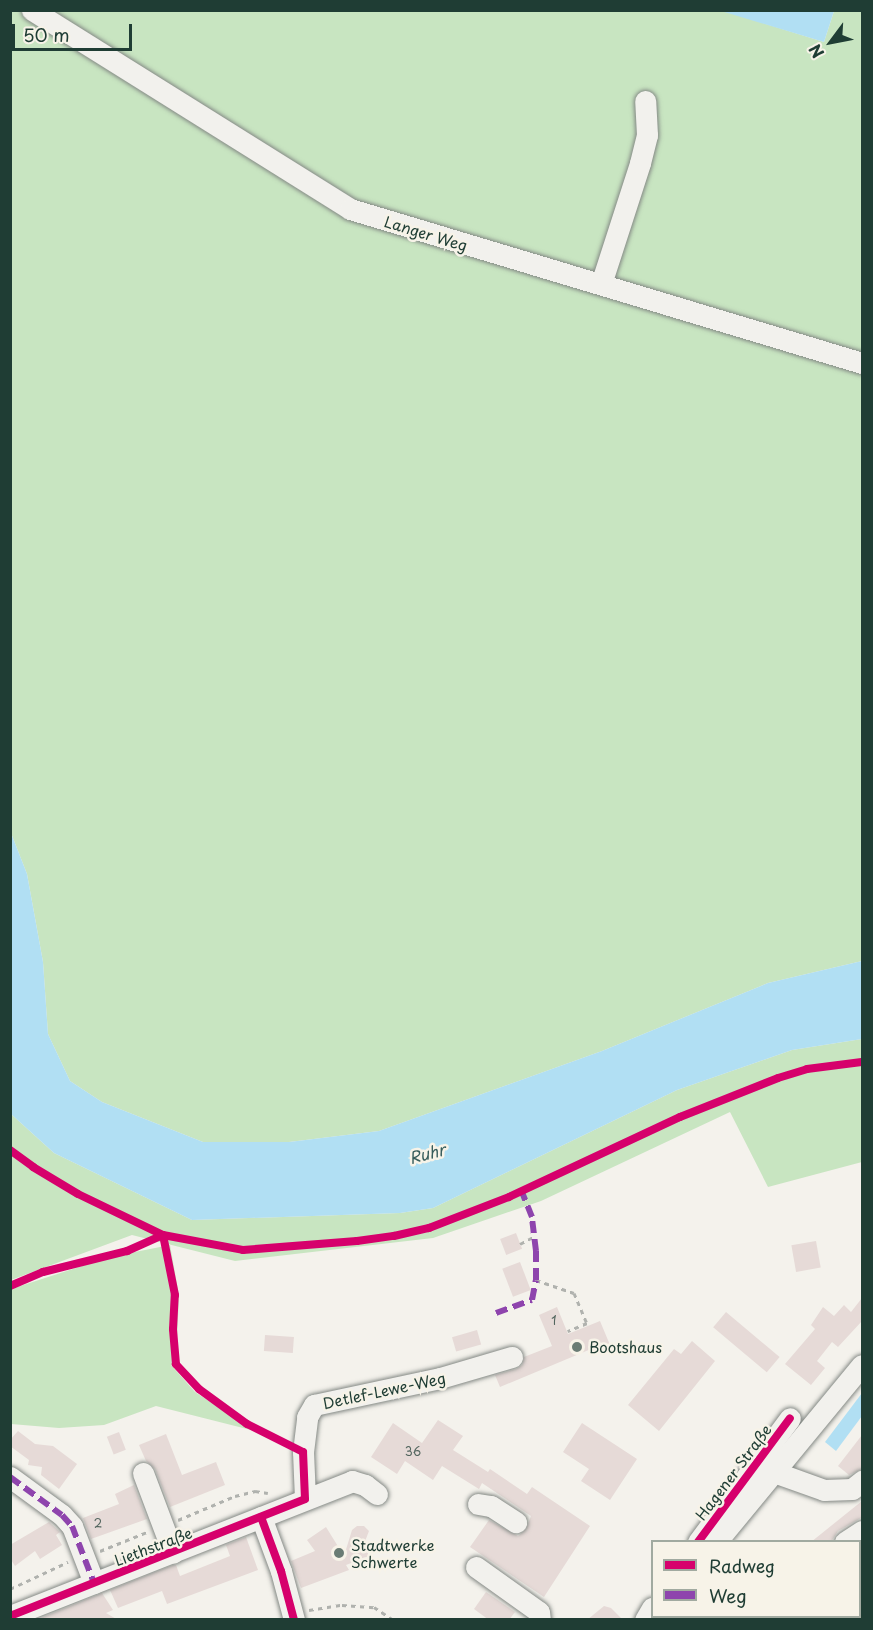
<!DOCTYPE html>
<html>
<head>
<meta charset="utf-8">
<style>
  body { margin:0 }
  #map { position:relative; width:873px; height:1630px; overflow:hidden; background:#f4f2ec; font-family:"Playpen Sans",sans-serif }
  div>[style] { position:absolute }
  .green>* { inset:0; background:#c8e5c1 }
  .water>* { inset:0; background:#b1dff3 }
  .building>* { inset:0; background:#e6dad7; transform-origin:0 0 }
  .path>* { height:3px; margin-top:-1.5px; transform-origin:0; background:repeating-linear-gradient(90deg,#b0b2ae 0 4.5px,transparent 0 9px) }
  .roads { filter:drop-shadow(0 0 2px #848985) drop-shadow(0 0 2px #848985) }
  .minor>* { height:21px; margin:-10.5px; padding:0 10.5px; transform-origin:10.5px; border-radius:10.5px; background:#f2f1ed }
  .quiet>* { height:6px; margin-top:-3px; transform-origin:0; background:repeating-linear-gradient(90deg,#8e44ad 0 12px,transparent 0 18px) }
  .cycleway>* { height:8px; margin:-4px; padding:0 4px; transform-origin:4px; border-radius:4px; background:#d6006c }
  .dots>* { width:16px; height:16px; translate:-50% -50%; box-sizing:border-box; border:3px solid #f7f3e8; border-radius:50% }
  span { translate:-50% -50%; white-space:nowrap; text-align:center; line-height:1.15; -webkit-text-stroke:5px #f7f3e8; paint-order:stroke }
  .number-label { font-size:12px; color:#52655e }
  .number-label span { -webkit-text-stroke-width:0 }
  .street-label { font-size:15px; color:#1f3d34 }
  .poi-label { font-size:15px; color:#1f3d34 }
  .left { translate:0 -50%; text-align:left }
  .water-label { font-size:16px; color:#365c5b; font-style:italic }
  .frame { position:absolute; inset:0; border:12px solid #1f3d34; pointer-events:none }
  .legend { position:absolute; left:651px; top:1540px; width:210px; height:78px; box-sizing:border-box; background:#f7f3e8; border:2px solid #a1aaa0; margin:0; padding:8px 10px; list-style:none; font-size:18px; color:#1f3d34 }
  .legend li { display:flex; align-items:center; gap:12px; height:30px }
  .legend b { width:30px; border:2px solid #a1aaa0 }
  .north { position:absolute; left:801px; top:12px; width:60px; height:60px; -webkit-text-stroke:4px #f7f3e8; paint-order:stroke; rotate:238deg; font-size:16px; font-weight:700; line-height:24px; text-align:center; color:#1f3d34 }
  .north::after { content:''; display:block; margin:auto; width:21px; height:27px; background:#1f3d34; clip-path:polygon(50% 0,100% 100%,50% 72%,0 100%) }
  .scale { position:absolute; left:12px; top:24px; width:120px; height:27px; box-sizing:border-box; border:3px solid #1f3d34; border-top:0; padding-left:8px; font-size:18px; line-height:21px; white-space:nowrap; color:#1f3d34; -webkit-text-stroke:4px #f7f3e8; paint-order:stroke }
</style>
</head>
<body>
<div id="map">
  <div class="green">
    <i style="clip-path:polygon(721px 10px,824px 42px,834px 11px,862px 11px,862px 961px,768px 983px,602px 1051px,379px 1131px,289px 1142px,203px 1142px,102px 1102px,70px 1081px,48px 1034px,43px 962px,27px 874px,11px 833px,11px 11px)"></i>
    <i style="clip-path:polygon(862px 1039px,862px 1162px,768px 1187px,730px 1112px,541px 1201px,433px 1238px,235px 1261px,132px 1235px,11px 1280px,11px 1114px,54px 1153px,192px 1220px,400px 1213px,433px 1208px,677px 1090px,792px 1050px)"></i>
    <i style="clip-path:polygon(170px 1245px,179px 1295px,176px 1364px,171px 1365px,195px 1392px,255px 1431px,156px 1406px,104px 1425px,59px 1428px,11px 1424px,11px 1289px,110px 1257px)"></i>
  </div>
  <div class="water">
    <i style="clip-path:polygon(721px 11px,834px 10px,834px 11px,824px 42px)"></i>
    <i style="clip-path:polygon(11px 833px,27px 874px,43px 962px,48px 1034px,70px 1081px,102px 1102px,203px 1142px,289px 1142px,379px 1131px,602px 1051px,768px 983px,862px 961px,862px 1039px,792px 1050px,677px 1090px,433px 1208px,400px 1213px,192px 1220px,54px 1153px,11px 1114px)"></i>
    <i style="clip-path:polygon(862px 1393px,862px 1416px,836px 1451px,825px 1442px)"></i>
  </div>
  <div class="building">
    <i style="left:516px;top:1233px;width:17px;height:17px;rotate:69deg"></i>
    <i style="left:816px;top:1241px;width:27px;height:25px;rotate:80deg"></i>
    <i style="left:520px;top:1262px;width:30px;height:19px;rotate:69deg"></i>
    <i style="clip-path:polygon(862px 1298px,862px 1321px,838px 1347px,832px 1342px,817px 1361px,825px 1368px,811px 1385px,785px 1364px,815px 1329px,811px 1325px,823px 1307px,834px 1316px,844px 1305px,851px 1312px)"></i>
    <i style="clip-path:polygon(557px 1307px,568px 1334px,600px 1321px,610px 1345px,592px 1352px,591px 1349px,500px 1387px,495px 1375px,516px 1369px,522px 1365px,524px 1357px,552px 1346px,539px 1315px)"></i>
    <i style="left:726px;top:1312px;width:70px;height:20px;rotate:40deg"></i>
    <i style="left:477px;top:1330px;width:15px;height:26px;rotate:74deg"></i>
    <i style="left:265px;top:1335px;width:29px;height:16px;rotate:4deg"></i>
    <i style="clip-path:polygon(692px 1341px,715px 1361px,659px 1431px,628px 1405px,674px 1349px,681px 1354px)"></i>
    <i style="clip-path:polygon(438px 1420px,463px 1436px,453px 1450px,488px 1472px,490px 1469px,527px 1494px,532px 1487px,590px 1526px,544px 1597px,470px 1547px,489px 1520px,518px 1536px,526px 1529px,531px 1516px,482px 1483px,479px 1489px,442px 1466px,433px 1480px,405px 1461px,397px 1474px,371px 1457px,393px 1423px,422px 1443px)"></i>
    <i style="clip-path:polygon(582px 1423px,637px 1459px,610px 1500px,581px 1481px,589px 1469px,563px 1452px)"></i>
    <i style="clip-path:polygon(18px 1431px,35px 1444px,53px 1446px,77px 1464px,59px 1489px,41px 1475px,42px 1467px,28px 1465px,29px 1460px,10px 1446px,10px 1440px)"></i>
    <i style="left:119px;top:1432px;width:19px;height:13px;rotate:69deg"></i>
    <i style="clip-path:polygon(166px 1434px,182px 1475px,216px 1462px,225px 1485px,170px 1507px,155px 1469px,146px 1461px,139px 1445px)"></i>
    <i style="clip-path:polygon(862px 1435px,862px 1469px,849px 1475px,838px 1466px)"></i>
    <i style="clip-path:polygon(134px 1485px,147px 1519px,91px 1539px,83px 1518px,119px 1504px,115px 1494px)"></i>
    <i style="clip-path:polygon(862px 1501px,861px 1518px,838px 1531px,831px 1542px,811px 1542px)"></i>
    <i style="clip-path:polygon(49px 1522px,60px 1532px,56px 1535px,62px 1545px,40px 1559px,35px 1551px,15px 1566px,10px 1558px,10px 1545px)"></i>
    <i style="clip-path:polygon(357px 1526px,364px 1526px,369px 1531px,364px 1544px,369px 1556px,346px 1565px,349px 1570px,301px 1588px,291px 1561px,315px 1551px,307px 1540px,326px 1527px,344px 1556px,352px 1530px)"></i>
    <i style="clip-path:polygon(246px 1537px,258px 1570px,167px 1604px,162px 1591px,118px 1608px,110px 1590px,173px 1565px,176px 1565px,180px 1576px,230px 1556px,226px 1545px)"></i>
    <i style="clip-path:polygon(486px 1592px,515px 1612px,509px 1620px,489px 1620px,474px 1609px)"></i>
    <i style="clip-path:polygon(102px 1593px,113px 1610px,106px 1613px,118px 1620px,36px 1620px)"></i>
    <i style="clip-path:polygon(604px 1606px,611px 1608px,623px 1620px,587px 1620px)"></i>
  </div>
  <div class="path">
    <i style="left:163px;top:1235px;width:61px;rotate:78.7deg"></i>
    <i style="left:175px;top:1295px;width:34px;rotate:93deg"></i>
    <i style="left:173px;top:1329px;width:35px;rotate:85deg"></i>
    <i style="left:176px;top:1364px;width:34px;rotate:47deg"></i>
    <i style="left:199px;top:1389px;width:59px;rotate:36.1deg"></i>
    <i style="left:247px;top:1424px;width:43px;rotate:26deg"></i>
    <i style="left:520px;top:1244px;width:17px;rotate:-28deg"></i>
    <i style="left:536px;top:1280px;width:40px;rotate:18.9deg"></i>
    <i style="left:574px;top:1293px;width:33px;rotate:67deg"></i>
    <i style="left:587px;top:1323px;width:21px;rotate:157deg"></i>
    <i style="left:178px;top:1520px;width:62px;rotate:-22.8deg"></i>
    <i style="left:235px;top:1496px;width:21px;rotate:-14deg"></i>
    <i style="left:255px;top:1491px;width:13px;rotate:9deg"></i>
    <i style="left:100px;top:1551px;width:51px;rotate:-22deg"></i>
    <i style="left:10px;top:1589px;width:64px;rotate:-25deg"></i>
    <i style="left:309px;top:1610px;width:33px;rotate:-9deg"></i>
    <i style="left:342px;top:1605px;width:32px;rotate:4deg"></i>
    <i style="left:374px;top:1607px;width:23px;rotate:34deg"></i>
  </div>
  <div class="roads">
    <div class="minor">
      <i style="left:32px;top:10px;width:375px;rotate:32deg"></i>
      <i style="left:350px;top:209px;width:535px;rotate:16.74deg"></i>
      <i style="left:601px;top:284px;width:127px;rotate:-72.1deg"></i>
      <i style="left:640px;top:163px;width:29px;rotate:-76deg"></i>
      <i style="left:647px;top:135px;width:34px;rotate:-93deg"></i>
      <i style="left:774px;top:1472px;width:53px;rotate:19.8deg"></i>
      <i style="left:824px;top:1490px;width:28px;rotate:-2deg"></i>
      <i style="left:852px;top:1489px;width:13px;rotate:-39deg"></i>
      <i style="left:143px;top:1473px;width:85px;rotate:69.4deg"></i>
      <i style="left:10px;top:1477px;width:64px;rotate:36.2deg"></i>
      <i style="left:62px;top:1515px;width:15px;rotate:48deg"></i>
      <i style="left:72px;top:1526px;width:61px;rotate:68.9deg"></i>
      <i style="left:305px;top:1499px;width:47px;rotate:-92.4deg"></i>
      <i style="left:303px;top:1452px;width:35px;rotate:-83deg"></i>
      <i style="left:307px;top:1417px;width:14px;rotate:-60deg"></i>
      <i style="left:314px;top:1405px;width:129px;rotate:-12.1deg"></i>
      <i style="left:440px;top:1378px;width:75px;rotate:-16.3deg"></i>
      <i style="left:478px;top:1504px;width:13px;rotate:9deg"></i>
      <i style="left:491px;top:1506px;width:30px;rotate:33deg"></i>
      <i style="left:261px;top:1517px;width:58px;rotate:69.7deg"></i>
      <i style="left:281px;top:1571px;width:51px;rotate:75.1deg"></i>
      <i style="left:698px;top:1542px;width:154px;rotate:-53.4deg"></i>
      <i style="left:716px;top:1542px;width:229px;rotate:-50.5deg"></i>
      <i style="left:845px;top:1542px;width:20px;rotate:-33deg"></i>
      <i style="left:476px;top:1567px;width:77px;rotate:35.5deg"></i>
      <i style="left:539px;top:1612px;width:8px;rotate:83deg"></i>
      <i style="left:10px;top:1616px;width:368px;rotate:-21.5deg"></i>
      <i style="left:352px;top:1481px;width:14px;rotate:17deg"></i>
      <i style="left:365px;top:1485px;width:15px;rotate:37deg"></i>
      <i style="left:645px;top:1620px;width:14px;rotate:-60deg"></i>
      <i style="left:760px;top:1620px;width:5px;rotate:-53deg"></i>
    </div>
  </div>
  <div class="quiet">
    <i style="left:496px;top:1313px;width:38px;rotate:-20deg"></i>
    <i style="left:532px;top:1300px;width:20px;rotate:-79deg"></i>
    <i style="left:536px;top:1280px;width:29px;rotate:-90deg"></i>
    <i style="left:536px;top:1251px;width:34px;rotate:-97deg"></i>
    <i style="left:532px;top:1217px;width:27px;rotate:-112deg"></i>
    <i style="left:10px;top:1477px;width:64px;rotate:36.2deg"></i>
    <i style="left:62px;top:1515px;width:15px;rotate:48deg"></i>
    <i style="left:72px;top:1526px;width:61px;rotate:68.9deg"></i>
  </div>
  <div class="cycleway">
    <i style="left:10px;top:1150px;width:29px;rotate:36deg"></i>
    <i style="left:33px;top:1167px;width:52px;rotate:31deg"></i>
    <i style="left:78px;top:1194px;width:94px;rotate:25.8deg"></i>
    <i style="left:163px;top:1235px;width:81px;rotate:10.6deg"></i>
    <i style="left:243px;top:1250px;width:114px;rotate:-4.5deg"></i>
    <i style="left:357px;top:1241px;width:37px;rotate:-8deg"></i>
    <i style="left:394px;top:1236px;width:36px;rotate:-13deg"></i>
    <i style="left:429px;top:1228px;width:86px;rotate:-21.2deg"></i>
    <i style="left:509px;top:1197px;width:189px;rotate:-25.1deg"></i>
    <i style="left:680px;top:1117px;width:105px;rotate:-21.7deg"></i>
    <i style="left:778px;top:1078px;width:30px;rotate:-17deg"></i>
    <i style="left:807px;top:1069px;width:55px;rotate:-7.3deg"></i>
    <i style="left:10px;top:1286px;width:36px;rotate:-23deg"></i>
    <i style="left:43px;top:1272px;width:87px;rotate:-14deg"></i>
    <i style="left:127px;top:1251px;width:39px;rotate:-24deg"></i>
    <i style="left:261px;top:1517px;width:58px;rotate:69.7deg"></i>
    <i style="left:281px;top:1571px;width:51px;rotate:75.1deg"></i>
    <i style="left:698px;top:1542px;width:154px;rotate:-53.4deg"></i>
    <i style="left:10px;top:1616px;width:317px;rotate:-21.6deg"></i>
    <i style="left:305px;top:1499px;width:47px;rotate:-92.4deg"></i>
    <i style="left:303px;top:1452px;width:63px;rotate:-153.4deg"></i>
    <i style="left:247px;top:1424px;width:59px;rotate:-143.9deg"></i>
    <i style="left:199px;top:1389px;width:34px;rotate:-133deg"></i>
    <i style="left:176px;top:1364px;width:35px;rotate:-95deg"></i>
    <i style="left:173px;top:1329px;width:34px;rotate:-87deg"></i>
    <i style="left:175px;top:1295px;width:61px;rotate:-101.3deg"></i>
  </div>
  <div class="dots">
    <i style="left:577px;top:1347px;background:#6a7c74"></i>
    <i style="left:339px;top:1553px;background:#6a7c74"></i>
  </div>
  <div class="number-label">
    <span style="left:554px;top:1321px">1</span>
    <span style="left:413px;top:1452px">36</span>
    <span style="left:98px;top:1524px">2</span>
  </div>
  <div class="street-label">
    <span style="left:426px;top:233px;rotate:17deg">Langer Weg</span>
    <span style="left:384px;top:1390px;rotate:-12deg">Detlef-Lewe-Weg</span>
    <span style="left:733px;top:1472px;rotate:-53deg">Hagener Straße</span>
    <span style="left:153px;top:1546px;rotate:-21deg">Liethstraße</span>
  </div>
  <div class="poi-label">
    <span class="left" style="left:589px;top:1347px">Bootshaus</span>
    <span class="left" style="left:351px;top:1553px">Stadtwerke<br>Schwerte</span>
  </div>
  <div class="water-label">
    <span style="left:427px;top:1153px;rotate:-15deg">Ruhr</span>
  </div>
  <div class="frame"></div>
  <ul class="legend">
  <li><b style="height:8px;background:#d6006c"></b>Radweg</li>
  <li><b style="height:8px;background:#8e44ad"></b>Weg</li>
  </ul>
  <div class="north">N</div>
  <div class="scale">50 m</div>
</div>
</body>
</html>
